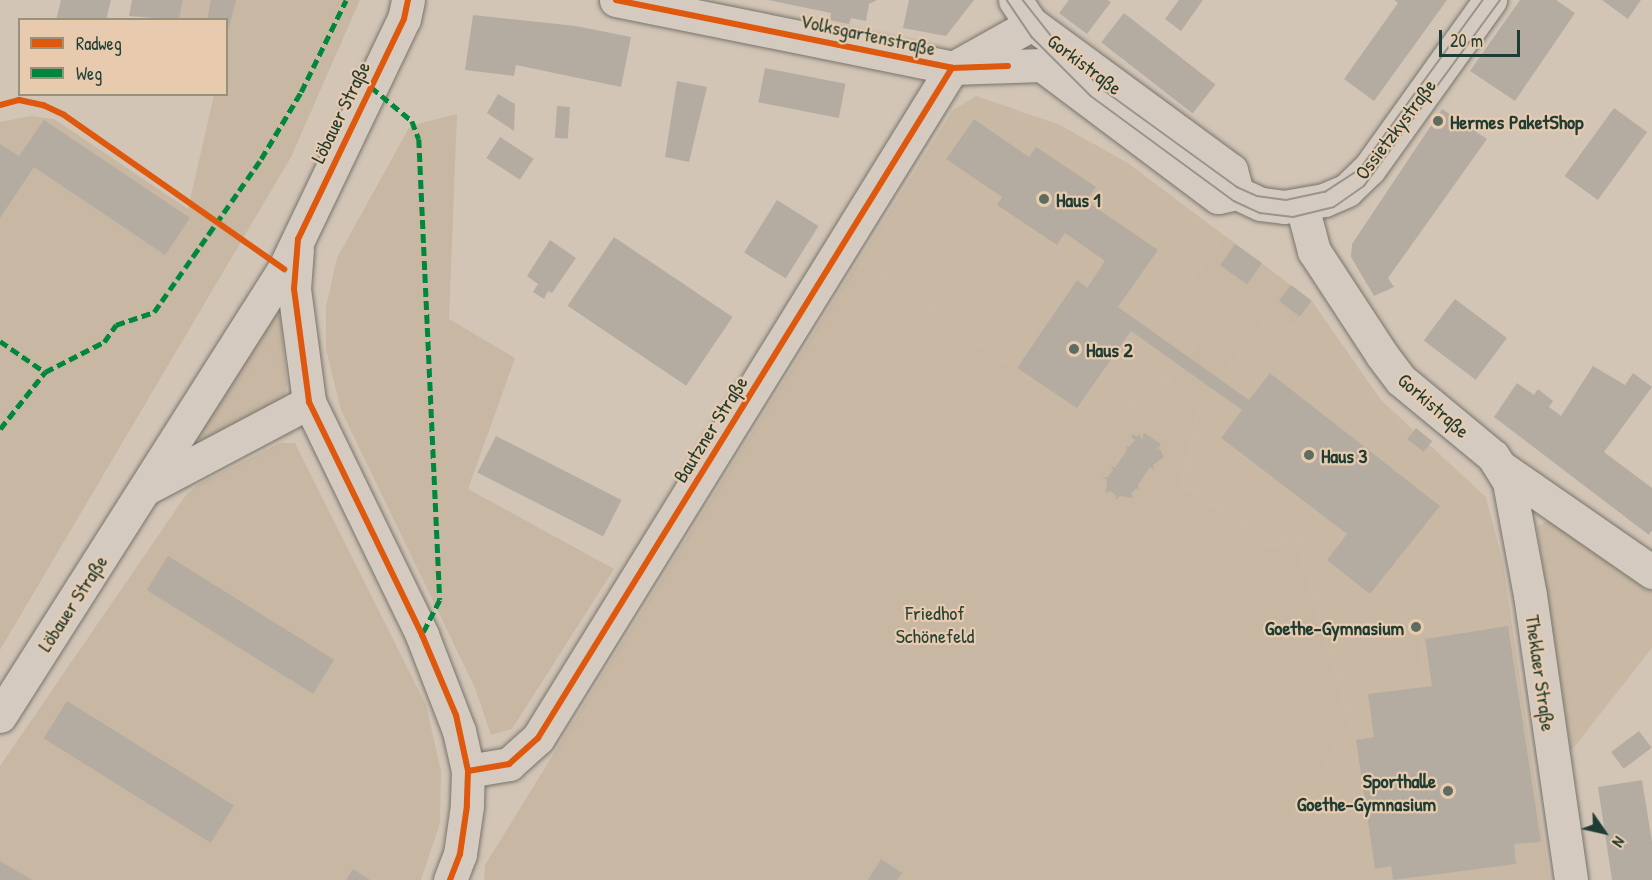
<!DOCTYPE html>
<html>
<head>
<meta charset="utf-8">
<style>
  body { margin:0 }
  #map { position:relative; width:1652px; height:880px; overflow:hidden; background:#d3c5b6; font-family:"Patrick Hand",sans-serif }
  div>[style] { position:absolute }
  .built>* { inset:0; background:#c9b9a4 }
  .green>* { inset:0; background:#c7b7a3 }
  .building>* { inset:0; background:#b4aca1; transform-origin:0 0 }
  .roads { filter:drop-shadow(0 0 2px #76756c) drop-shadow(0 0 2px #76756c) }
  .minor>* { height:33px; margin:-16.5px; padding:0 16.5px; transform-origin:16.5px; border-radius:16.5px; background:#d5cabf }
  .major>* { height:33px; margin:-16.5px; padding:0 16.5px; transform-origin:16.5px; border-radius:16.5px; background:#d5cabf }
  .tram>* { height:1.5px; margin:-0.75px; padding:0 0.75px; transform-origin:0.75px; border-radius:0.75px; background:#99958d }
  .quiet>* { height:4.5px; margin-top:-2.25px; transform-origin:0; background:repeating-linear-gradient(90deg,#00873e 0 9px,transparent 0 13.5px) }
  .cycleway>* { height:6px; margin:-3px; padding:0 3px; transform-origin:3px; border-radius:3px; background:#de580e }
  .dots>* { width:16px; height:16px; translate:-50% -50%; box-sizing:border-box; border:3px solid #e8cbae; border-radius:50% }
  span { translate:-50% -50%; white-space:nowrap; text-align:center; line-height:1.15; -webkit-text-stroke:4.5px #e8cbae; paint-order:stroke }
  .street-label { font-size:20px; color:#1f3d34 }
  .poi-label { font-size:20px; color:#1f3d34; font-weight:700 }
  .left { translate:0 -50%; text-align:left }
  .right { translate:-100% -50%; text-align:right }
  .park-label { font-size:20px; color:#274339 }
  .legend { position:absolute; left:18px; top:18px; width:210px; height:78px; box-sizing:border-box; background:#e8cbae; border:2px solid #98927d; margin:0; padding:8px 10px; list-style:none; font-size:18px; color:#1f3d34 }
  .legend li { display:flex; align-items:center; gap:12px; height:30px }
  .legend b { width:30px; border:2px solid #98927d }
  .north { position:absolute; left:1574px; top:802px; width:60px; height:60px; -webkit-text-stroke:4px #e8cbae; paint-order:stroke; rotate:124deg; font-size:16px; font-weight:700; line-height:24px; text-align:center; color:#1f3d34 }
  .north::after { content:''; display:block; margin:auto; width:21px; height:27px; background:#1f3d34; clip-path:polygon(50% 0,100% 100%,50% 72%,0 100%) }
  .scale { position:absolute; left:1439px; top:30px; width:81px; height:27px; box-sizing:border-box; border:3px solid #1f3d34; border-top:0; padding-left:8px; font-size:18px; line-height:21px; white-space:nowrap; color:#1f3d34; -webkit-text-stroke:4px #e8cbae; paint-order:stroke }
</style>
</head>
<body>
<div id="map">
  <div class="built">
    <i style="clip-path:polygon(183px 0,236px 0,227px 39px,226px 20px,179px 20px)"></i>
    <i style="clip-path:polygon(976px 96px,1058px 124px,1128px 163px,1225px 236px,1186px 288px,1220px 312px,1168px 383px,1103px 430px,857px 263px,953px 110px)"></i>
    <i style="clip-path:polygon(1312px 301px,1381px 400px,1486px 497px,1503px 563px,1550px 880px,1360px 880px,1282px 829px,1349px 723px,1296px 539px,1272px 549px,1180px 485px,1198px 409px,1271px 310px,1294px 327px)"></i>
    <i style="clip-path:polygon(1551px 519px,1652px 591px,1652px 648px,1571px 751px,1537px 527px)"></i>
  </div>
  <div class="green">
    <i style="clip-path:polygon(235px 0,360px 0,291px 157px,0 650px,0 122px,31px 116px,54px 119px,188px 209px,214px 95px,226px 94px,227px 39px)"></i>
    <i style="clip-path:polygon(457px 114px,449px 319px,515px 358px,468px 489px,614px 569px,512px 729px,491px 735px,475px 688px,341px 410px,326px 349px,326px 307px,337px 258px,410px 126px)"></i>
    <i style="clip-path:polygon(1225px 236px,1312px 301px,1294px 327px,1271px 310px,1198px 409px,1180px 485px,1272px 549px,1296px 539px,1349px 723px,1283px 829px,1361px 880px,484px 880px,485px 865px,857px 263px,1103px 430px,1168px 383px,1220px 312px,1186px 288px)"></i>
    <i style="clip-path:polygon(273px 310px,281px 318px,287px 385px,284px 397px,202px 441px,195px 437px)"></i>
    <i style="clip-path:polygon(280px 443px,295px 443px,426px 705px,441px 771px,440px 823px,421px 880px,0 880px,0 766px,186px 495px,199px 484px)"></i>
    <i style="clip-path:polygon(1418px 639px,1423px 677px,1387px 684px,1381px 681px,1404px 645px)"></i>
  </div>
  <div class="building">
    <i style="clip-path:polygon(61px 0,111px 0,106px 20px,56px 20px)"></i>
    <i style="clip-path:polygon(132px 0,183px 0,179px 20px,129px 16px)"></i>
    <i style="clip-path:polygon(211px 0,236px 0,227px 35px,226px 20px,207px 20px)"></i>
    <i style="clip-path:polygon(768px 0,877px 0,869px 4px,866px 21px,851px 18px,849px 24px,830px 20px,831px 13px)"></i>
    <i style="clip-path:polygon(909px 0,974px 0,946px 36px,903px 28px)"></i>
    <i style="clip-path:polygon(1069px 0,1107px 0,1111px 2px,1087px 34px,1059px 13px)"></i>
    <i style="clip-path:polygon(1179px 0,1203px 0,1181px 31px,1165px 19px)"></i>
    <i style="clip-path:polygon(1394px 0,1447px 0,1374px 101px,1344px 79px,1398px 3px)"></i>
    <i style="clip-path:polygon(1520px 0,1556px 0,1575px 13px,1515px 101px,1470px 71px)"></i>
    <i style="clip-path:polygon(1602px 0,1641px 0,1628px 19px)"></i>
    <i style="left:1124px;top:13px;width:116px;height:37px;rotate:38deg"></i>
    <i style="clip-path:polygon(473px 15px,576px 26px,631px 37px,621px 87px,516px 65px,514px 76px,465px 70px)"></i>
    <i style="left:765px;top:68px;width:82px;height:35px;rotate:11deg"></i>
    <i style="clip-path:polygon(677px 81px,707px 87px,689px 162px,665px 157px)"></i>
    <i style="clip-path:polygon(498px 94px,515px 104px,514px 131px,487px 113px)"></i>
    <i style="left:557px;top:106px;width:13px;height:32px;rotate:4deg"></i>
    <i style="left:1614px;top:108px;width:41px;height:84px;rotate:36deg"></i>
    <i style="clip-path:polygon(1442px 109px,1487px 139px,1388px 278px,1394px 287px,1374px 296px,1351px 257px,1352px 244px)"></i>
    <i style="clip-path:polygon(974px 119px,1029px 157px,1036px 147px,1096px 187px,1086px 201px,1158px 250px,1118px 307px,1249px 400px,1270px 373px,1440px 506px,1370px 594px,1327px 560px,1347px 534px,1221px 438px,1242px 410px,1131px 331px,1077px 408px,1017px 368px,1077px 280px,1087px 288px,1105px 261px,1065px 233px,1057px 245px,997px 205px,1002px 197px,946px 159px)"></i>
    <i style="clip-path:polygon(44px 120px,190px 218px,165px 255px,34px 167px,0 218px,0 144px,19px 156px)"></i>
    <i style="left:500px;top:137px;width:40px;height:25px;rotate:33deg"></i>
    <i style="left:777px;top:200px;width:49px;height:62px;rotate:32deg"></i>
    <i style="left:614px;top:237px;width:143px;height:83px;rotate:34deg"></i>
    <i style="clip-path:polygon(550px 240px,576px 258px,552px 293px,548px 291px,544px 299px,533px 292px,538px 284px,527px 276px)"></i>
    <i style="left:1235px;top:244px;width:33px;height:26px;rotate:35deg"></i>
    <i style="left:1291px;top:285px;width:26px;height:20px;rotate:37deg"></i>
    <i style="left:1455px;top:299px;width:65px;height:52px;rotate:37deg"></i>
    <i style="clip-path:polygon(1593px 366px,1625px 385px,1633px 373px,1652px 387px,1604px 452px,1652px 488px,1652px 530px,1649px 535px,1494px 417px,1517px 383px,1534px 395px,1538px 389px,1553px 401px,1549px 407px,1561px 416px)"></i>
    <i style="left:1416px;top:428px;width:21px;height:14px;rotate:39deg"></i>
    <i style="clip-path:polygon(1144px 433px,1161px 444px,1156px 451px,1160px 449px,1164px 457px,1153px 465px,1154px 470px,1150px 467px,1138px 485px,1139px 490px,1136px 488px,1131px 494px,1133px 498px,1120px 496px,1115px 500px,1117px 496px,1110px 491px,1106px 493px,1107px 480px,1102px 478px,1108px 477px,1113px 470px,1111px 465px,1115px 468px,1127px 450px,1126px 445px,1129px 447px,1135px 440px,1131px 437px,1133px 434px,1137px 437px,1139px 434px,1142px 440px)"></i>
    <i style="left:496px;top:436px;width:141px;height:41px;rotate:27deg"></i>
    <i style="left:168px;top:556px;width:196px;height:40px;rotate:32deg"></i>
    <i style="clip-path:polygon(1508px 626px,1541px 842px,1514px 844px,1516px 864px,1393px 880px,1391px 866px,1375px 869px,1356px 740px,1374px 737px,1368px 694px,1432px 686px,1425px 639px)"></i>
    <i style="left:67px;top:701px;width:197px;height:44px;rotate:32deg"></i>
    <i style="left:1639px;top:731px;width:21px;height:35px;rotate:53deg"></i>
    <i style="clip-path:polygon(1642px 780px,1652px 842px,1652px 880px,1612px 880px,1598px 787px)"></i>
    <i style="clip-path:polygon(881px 859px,902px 873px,897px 880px,868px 880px)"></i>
    <i style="clip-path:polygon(0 861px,32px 880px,0 880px)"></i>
    <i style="clip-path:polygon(353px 869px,370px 880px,346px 880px)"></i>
  </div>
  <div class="roads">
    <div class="minor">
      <i style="left:1015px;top:0;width:29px;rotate:56deg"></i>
      <i style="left:297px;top:249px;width:40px;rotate:94.3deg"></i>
      <i style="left:294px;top:289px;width:114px;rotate:82.4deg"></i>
      <i style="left:309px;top:402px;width:259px;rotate:64.1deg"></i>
      <i style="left:422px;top:635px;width:103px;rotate:68.9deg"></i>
      <i style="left:459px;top:731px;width:41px;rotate:77.3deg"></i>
      <i style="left:468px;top:771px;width:35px;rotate:92deg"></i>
      <i style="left:467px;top:806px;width:49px;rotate:98.3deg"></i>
      <i style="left:460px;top:854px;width:28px;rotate:111deg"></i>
      <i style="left:1502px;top:468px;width:183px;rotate:34.7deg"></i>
      <i style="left:145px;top:489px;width:186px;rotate:-27.9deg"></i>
      <i style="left:0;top:716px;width:530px;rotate:-57.57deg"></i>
      <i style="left:284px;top:269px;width:277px;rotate:-64.4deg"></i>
      <i style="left:404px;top:19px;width:19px;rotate:-78deg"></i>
      <i style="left:468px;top:771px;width:42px;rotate:-9.7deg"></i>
      <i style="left:509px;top:764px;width:39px;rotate:-42deg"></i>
      <i style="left:538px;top:738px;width:788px;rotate:-58.29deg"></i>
    </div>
    <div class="major">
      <i style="left:616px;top:0;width:343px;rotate:11.4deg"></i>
      <i style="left:952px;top:68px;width:90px;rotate:-1.9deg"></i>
      <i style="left:1042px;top:65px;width:220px;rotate:36.9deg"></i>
      <i style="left:1218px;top:197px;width:19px;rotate:-12deg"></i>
      <i style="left:959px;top:65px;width:84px;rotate:-29.3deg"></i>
      <i style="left:1032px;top:24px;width:247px;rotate:36.3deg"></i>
      <i style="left:1231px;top:170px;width:24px;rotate:75deg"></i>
      <i style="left:1237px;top:193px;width:26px;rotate:25deg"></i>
      <i style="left:1261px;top:204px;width:23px;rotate:7deg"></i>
      <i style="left:1284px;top:207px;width:41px;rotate:-9.9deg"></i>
      <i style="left:1324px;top:200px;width:25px;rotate:-23deg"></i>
      <i style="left:1347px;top:190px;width:30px;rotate:-44deg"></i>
      <i style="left:1369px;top:169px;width:208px;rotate:-54.4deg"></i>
      <i style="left:1302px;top:206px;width:47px;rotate:75.1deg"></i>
      <i style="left:1314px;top:251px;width:124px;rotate:56.8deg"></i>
      <i style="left:1382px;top:355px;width:31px;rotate:53deg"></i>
      <i style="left:1401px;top:380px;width:119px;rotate:39.6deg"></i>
      <i style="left:1493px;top:456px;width:31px;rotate:58deg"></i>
      <i style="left:1509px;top:482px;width:115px;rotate:79.5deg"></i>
      <i style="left:1530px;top:595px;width:288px;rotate:81.8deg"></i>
    </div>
  </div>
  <div class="tram">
    <i style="left:1007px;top:0;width:45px;rotate:56deg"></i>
    <i style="left:1032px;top:37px;width:83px;rotate:45deg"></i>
    <i style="left:1091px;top:96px;width:177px;rotate:36.3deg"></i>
    <i style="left:1234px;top:201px;width:29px;rotate:25deg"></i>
    <i style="left:1260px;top:213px;width:33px;rotate:7deg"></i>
    <i style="left:1293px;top:217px;width:42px;rotate:-13.7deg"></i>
    <i style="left:1334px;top:207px;width:37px;rotate:-35deg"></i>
    <i style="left:1364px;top:186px;width:230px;rotate:-53.8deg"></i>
    <i style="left:1023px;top:0;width:66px;rotate:51.7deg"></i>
    <i style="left:1064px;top:52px;width:57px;rotate:43.6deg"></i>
    <i style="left:1105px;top:91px;width:163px;rotate:36deg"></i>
    <i style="left:1237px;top:187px;width:22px;rotate:24deg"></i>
    <i style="left:1257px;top:196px;width:29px;rotate:8deg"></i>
    <i style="left:1286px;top:200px;width:40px;rotate:-12deg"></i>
    <i style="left:1325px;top:192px;width:42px;rotate:-33.3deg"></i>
    <i style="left:1360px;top:169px;width:209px;rotate:-54deg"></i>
  </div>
  <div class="quiet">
    <i style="left:371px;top:87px;width:53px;rotate:39.7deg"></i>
    <i style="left:412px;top:121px;width:19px;rotate:69deg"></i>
    <i style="left:419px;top:139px;width:461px;rotate:87.4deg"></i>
    <i style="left:440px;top:600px;width:39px;rotate:117deg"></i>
    <i style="left:0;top:341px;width:55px;rotate:34.6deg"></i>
    <i style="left:0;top:429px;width:73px;rotate:-51.7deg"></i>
    <i style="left:45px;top:372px;width:66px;rotate:-27deg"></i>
    <i style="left:104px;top:342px;width:21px;rotate:-55deg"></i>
    <i style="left:116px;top:325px;width:40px;rotate:-18.9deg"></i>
    <i style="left:154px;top:312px;width:187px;rotate:-55deg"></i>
    <i style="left:261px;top:159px;width:78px;rotate:-59.2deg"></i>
    <i style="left:301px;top:92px;width:102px;rotate:-63.9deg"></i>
  </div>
  <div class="cycleway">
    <i style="left:408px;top:0;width:19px;rotate:102deg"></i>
    <i style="left:404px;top:19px;width:244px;rotate:115.7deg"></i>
    <i style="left:298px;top:239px;width:50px;rotate:94.6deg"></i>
    <i style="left:294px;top:289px;width:114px;rotate:82.4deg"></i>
    <i style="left:309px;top:402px;width:259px;rotate:64.1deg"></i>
    <i style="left:422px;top:635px;width:87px;rotate:67deg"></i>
    <i style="left:456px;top:715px;width:57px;rotate:77.9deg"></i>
    <i style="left:468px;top:771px;width:35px;rotate:92deg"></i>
    <i style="left:467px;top:806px;width:49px;rotate:98.3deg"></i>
    <i style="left:460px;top:854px;width:28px;rotate:111deg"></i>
    <i style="left:616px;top:0;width:343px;rotate:11.4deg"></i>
    <i style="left:952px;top:68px;width:56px;rotate:-2deg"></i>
    <i style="left:0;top:105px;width:20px;rotate:-15deg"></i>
    <i style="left:19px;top:100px;width:25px;rotate:12deg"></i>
    <i style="left:43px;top:105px;width:23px;rotate:25deg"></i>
    <i style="left:64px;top:115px;width:269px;rotate:35deg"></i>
    <i style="left:468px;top:771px;width:42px;rotate:-9.7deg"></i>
    <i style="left:509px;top:764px;width:39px;rotate:-42deg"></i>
    <i style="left:538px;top:738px;width:788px;rotate:-58.29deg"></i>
  </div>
  <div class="dots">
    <i style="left:1438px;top:121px;background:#5e6d62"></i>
    <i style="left:1044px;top:199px;background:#5e6d62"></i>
    <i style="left:1074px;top:349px;background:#5e6d62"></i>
    <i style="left:1309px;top:455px;background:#5e6d62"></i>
    <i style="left:1416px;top:627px;background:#5e6d62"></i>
    <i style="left:1448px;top:791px;background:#5e6d62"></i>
  </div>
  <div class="street-label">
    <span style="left:868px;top:34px;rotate:12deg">Volksgartenstraße</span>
    <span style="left:1085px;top:64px;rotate:37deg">Gorkistraße</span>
    <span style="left:340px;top:112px;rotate:-64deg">Löbauer Straße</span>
    <span style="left:1395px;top:129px;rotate:-53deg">Ossietzkystraße</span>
    <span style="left:1434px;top:405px;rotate:41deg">Gorkistraße</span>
    <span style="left:710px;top:429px;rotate:-58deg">Bautzner Straße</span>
    <span style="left:72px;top:603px;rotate:-57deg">Löbauer Straße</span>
    <span style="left:1541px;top:673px;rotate:82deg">Theklaer Straße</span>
  </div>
  <div class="poi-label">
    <span class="left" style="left:1450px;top:121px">Hermes PaketShop</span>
    <span class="left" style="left:1056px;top:199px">Haus 1</span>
    <span class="left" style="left:1086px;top:349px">Haus 2</span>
    <span class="left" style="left:1321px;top:455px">Haus 3</span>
    <span class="right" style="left:1404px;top:627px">Goethe-Gymnasium</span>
    <span class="right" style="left:1436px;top:792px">Sporthalle<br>Goethe-Gymnasium</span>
  </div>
  <div class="park-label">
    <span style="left:935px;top:624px">Friedhof<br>Schönefeld</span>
  </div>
  <ul class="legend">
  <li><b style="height:8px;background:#de580e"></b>Radweg</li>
  <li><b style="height:8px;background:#00873e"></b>Weg</li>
  </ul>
  <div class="north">N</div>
  <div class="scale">20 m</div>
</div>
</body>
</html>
